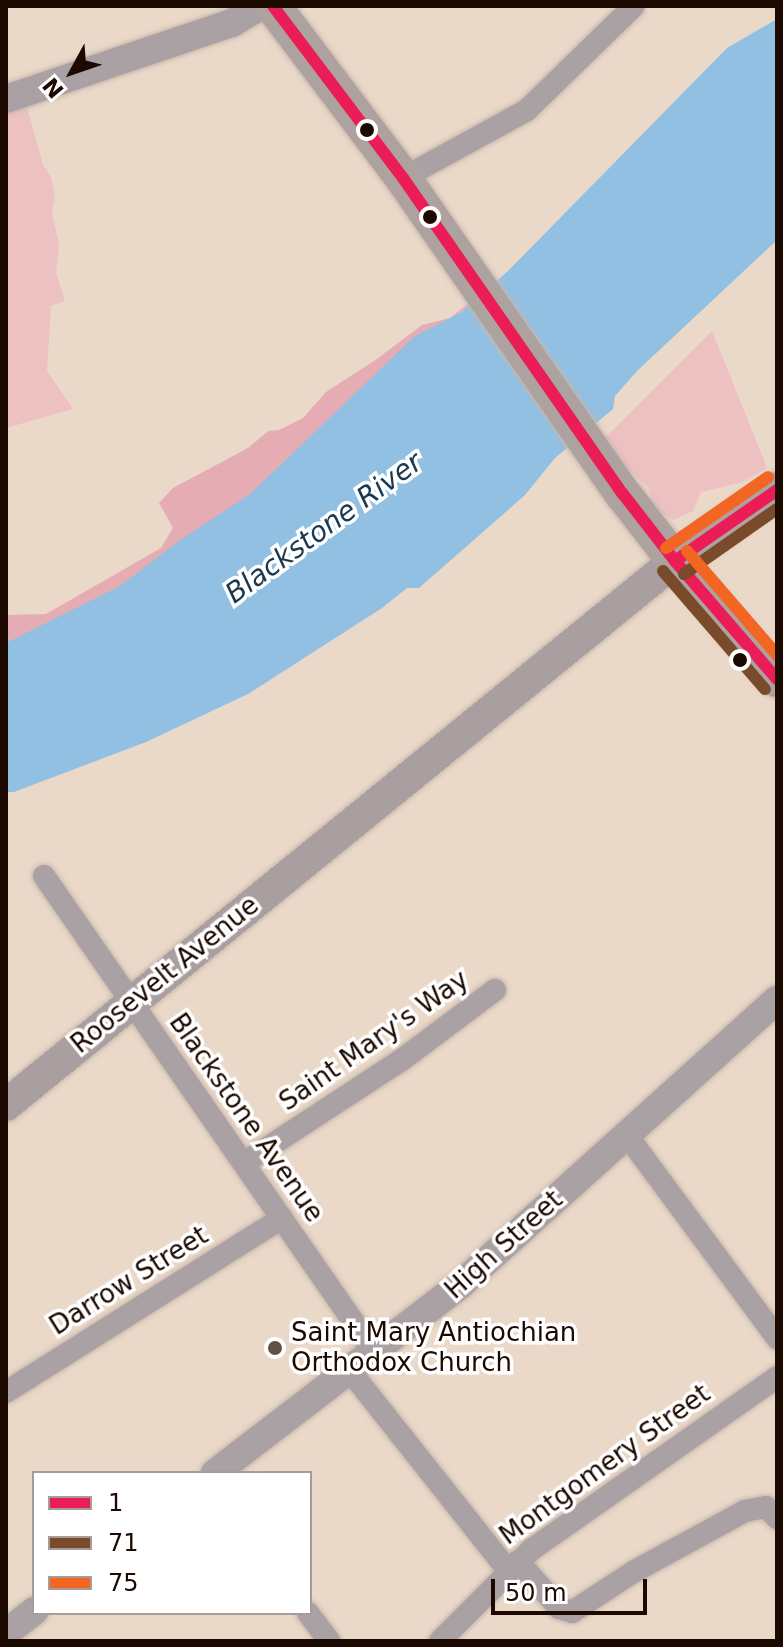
<!DOCTYPE html>
<html>
<head>
<meta charset="utf-8">
<style>
  body { margin:0 }
  #map { position:relative; width:783px; height:1647px; overflow:hidden; background:#ead8c8; font-family:"DejaVu Sans",sans-serif }
  div>[style] { position:absolute }
  .green>* { inset:0; background:#edc1c2 }
  .forest>* { inset:0; background:#e5adb3 }
  .water>* { inset:0; background:#92c0e3 }
  .roads { filter:drop-shadow(0 0 2px #c7b7ab) drop-shadow(0 0 2px #c7b7ab) }
  .minor>* { height:22px; margin:-11px; padding:0 11px; transform-origin:11px; border-radius:11px; background:#a9a1a4 }
  .tertiary>* { height:28px; margin:-14px; padding:0 14px; transform-origin:14px; border-radius:14px; background:#a9a1a4 }
  .secondary>* { height:32px; margin:-16px; padding:0 16px; transform-origin:16px; border-radius:16px; background:#a99fa1 }
  .primary>* { height:36px; margin:-18px; padding:0 18px; transform-origin:18px; border-radius:18px; background:#aea2a1 }
  .bus-1>* { height:12px; margin:-6px; padding:0 6px; transform-origin:6px; border-radius:6px; background:#ea1d57 }
  .bus-2>* { height:12px; margin:-6px; padding:0 6px; transform-origin:6px; border-radius:6px; background:#7a4b2a }
  .bus-3>* { height:12px; margin:-6px; padding:0 6px; transform-origin:6px; border-radius:6px; background:#f26522 }
  .dots>* { width:22px; height:22px; translate:-50% -50%; box-sizing:border-box; border:4px solid #fff; border-radius:50% }
  span { translate:-50% -50%; white-space:nowrap; text-align:center; line-height:1.15; -webkit-text-stroke:7px #fff; paint-order:stroke }
  .street-label { font-size:26px; color:#1c0900 }
  .poi-label { font-size:26px; color:#1c0900 }
  .left { translate:0 -50%; text-align:left }
  .water-label { font-size:28px; color:#1a3950; font-style:italic }
  .frame { position:absolute; inset:0; border:8px solid #1c0900; pointer-events:none }
  .legend { position:absolute; left:32px; top:1471px; width:280px; height:144px; box-sizing:border-box; background:#fff; border:2px solid #a49d99; margin:0; padding:10px 14px; list-style:none; font-size:24px; color:#1c0900 }
  .legend li { display:flex; align-items:center; gap:16px; height:40px }
  .legend b { width:40px; border:2px solid #a49d99 }
  .north { position:absolute; left:32px; top:32px; width:80px; height:80px; -webkit-text-stroke:6px #fff; paint-order:stroke; rotate:230deg; font-size:22px; font-weight:700; line-height:32px; text-align:center; color:#1c0900 }
  .north::after { content:''; display:block; margin:auto; width:28px; height:36px; background:#1c0900; clip-path:polygon(50% 0,100% 100%,50% 72%,0 100%) }
  .scale { position:absolute; left:491px; top:1579px; width:156px; height:36px; box-sizing:border-box; border:4px solid #1c0900; border-top:0; padding-left:10px; font-size:24px; line-height:28px; white-space:nowrap; color:#1c0900; -webkit-text-stroke:6px #fff; paint-order:stroke }
</style>
</head>
<body>
<div id="map">
  <div class="green">
    <i style="clip-path:polygon(24px 96px,43px 165px,51px 177px,55px 198px,52px 212px,59px 246px,56px 273px,65px 301px,51px 306px,47px 371px,73px 409px,6px 428px,6px 100px)"></i>
    <i style="clip-path:polygon(712px 331px,767px 468px,740px 483px,701px 492px,693px 511px,673px 520px,654px 508px,648px 487px,625px 467px,606px 437px)"></i>
  </div>
  <div class="forest">
    <i style="clip-path:polygon(485px 290px,162px 585px,6px 651px,6px 615px,46px 614px,161px 548px,173px 528px,159px 503px,173px 488px,248px 448px,268px 431px,279px 430px,303px 418px,326px 392px,377px 359px,422px 325px,450px 318px)"></i>
  </div>
  <div class="water">
    <i style="clip-path:polygon(777px 19px,777px 240px,637px 371px,615px 396px,613px 409px,555px 458px,525px 495px,419px 588px,407px 588px,382px 608px,248px 694px,146px 742px,14px 792px,6px 792px,6px 643px,120px 586px,179px 541px,250px 494px,415px 336px,460px 313px,508px 271px,727px 48px)"></i>
  </div>
  <div class="roads">
    <div class="minor">
      <i style="left:403px;top:178px;width:141px;rotate:-28.7deg"></i>
      <i style="left:527px;top:110px;width:148px;rotate:-44.2deg"></i>
      <i style="left:44px;top:876px;width:581px;rotate:55.24deg"></i>
      <i style="left:626px;top:1134px;width:254px;rotate:53.5deg"></i>
      <i style="left:244px;top:1163px;width:190px;rotate:-33.2deg"></i>
      <i style="left:403px;top:1059px;width:115px;rotate:-36.9deg"></i>
      <i style="left:350px;top:1371px;width:254px;rotate:51.6deg"></i>
      <i style="left:6px;top:1392px;width:326px;rotate:-32.2deg"></i>
      <i style="left:518px;top:1561px;width:62px;rotate:48.9deg"></i>
      <i style="left:559px;top:1608px;width:14px;rotate:17deg"></i>
      <i style="left:572px;top:1612px;width:75px;rotate:-33.1deg"></i>
      <i style="left:635px;top:1571px;width:125px;rotate:-28.6deg"></i>
      <i style="left:745px;top:1511px;width:21px;rotate:-11deg"></i>
      <i style="left:766px;top:1507px;width:16px;rotate:45deg"></i>
      <i style="left:308px;top:1613px;width:35px;rotate:53deg"></i>
      <i style="left:440px;top:1641px;width:129px;rotate:-45deg"></i>
      <i style="left:531px;top:1550px;width:301px;rotate:-35.1deg"></i>
    </div>
    <div class="tertiary">
      <i style="left:6px;top:99px;width:238px;rotate:-18.6deg"></i>
      <i style="left:232px;top:23px;width:33px;rotate:-31deg"></i>
      <i style="left:215px;top:1473px;width:309px;rotate:-37.5deg"></i>
      <i style="left:460px;top:1285px;width:426px;rotate:-42deg"></i>
      <i style="left:6px;top:1633px;width:36px;rotate:-38deg"></i>
    </div>
    <div class="secondary">
      <i style="left:6px;top:1105px;width:862px;rotate:-39.12deg"></i>
    </div>
    <div class="primary">
      <i style="left:273px;top:6px;width:216px;rotate:52.9deg"></i>
      <i style="left:403px;top:178px;width:385px;rotate:55.2deg"></i>
      <i style="left:623px;top:494px;width:85px;rotate:52.2deg"></i>
      <i style="left:675px;top:561px;width:156px;rotate:49.2deg"></i>
      <i style="left:675px;top:561px;width:124px;rotate:-34.8deg"></i>
    </div>
  </div>
  <div class="bus-1">
    <i style="left:273px;top:6px;width:216px;rotate:52.9deg"></i>
    <i style="left:403px;top:178px;width:385px;rotate:55.2deg"></i>
    <i style="left:623px;top:494px;width:85px;rotate:52.2deg"></i>
    <i style="left:675px;top:561px;width:156px;rotate:49.2deg"></i>
    <i style="left:675px;top:561px;width:124px;rotate:-34.8deg"></i>
  </div>
  <div class="bus-2">
    <i style="left:663px;top:571px;width:156px;rotate:49.2deg"></i>
    <i style="left:684px;top:574px;width:113px;rotate:-35deg"></i>
  </div>
  <div class="bus-3">
    <i style="left:666px;top:548px;width:124px;rotate:-34.8deg"></i>
    <i style="left:687px;top:551px;width:138px;rotate:49.1deg"></i>
  </div>
  <div class="dots">
    <i style="left:367px;top:130px;background:#1c0900"></i>
    <i style="left:430px;top:217px;background:#1c0900"></i>
    <i style="left:740px;top:660px;background:#1c0900"></i>
    <i style="left:275px;top:1348px;background:#645146"></i>
  </div>
  <div class="street-label">
    <span style="left:165px;top:975px;rotate:-39deg">Roosevelt Avenue</span>
    <span style="left:374px;top:1041px;rotate:-35deg">Saint Mary's Way</span>
    <span style="left:246px;top:1118px;rotate:55deg">Blackstone Avenue</span>
    <span style="left:504px;top:1245px;rotate:-42deg">High Street</span>
    <span style="left:129px;top:1281px;rotate:-32deg">Darrow Street</span>
    <span style="left:605px;top:1465px;rotate:-36deg">Montgomery Street</span>
  </div>
  <div class="poi-label">
    <span class="left" style="left:291px;top:1348px">Saint Mary Antiochian<br>Orthodox Church</span>
  </div>
  <div class="water-label">
    <span style="left:324px;top:528px;rotate:-36deg">Blackstone River</span>
  </div>
  <div class="frame"></div>
  <ul class="legend">
  <li><b style="height:10px;background:#ea1d57"></b>1</li>
  <li><b style="height:10px;background:#7a4b2a"></b>71</li>
  <li><b style="height:10px;background:#f26522"></b>75</li>
  </ul>
  <div class="north">N</div>
  <div class="scale">50 m</div>
</div>
</body>
</html>
